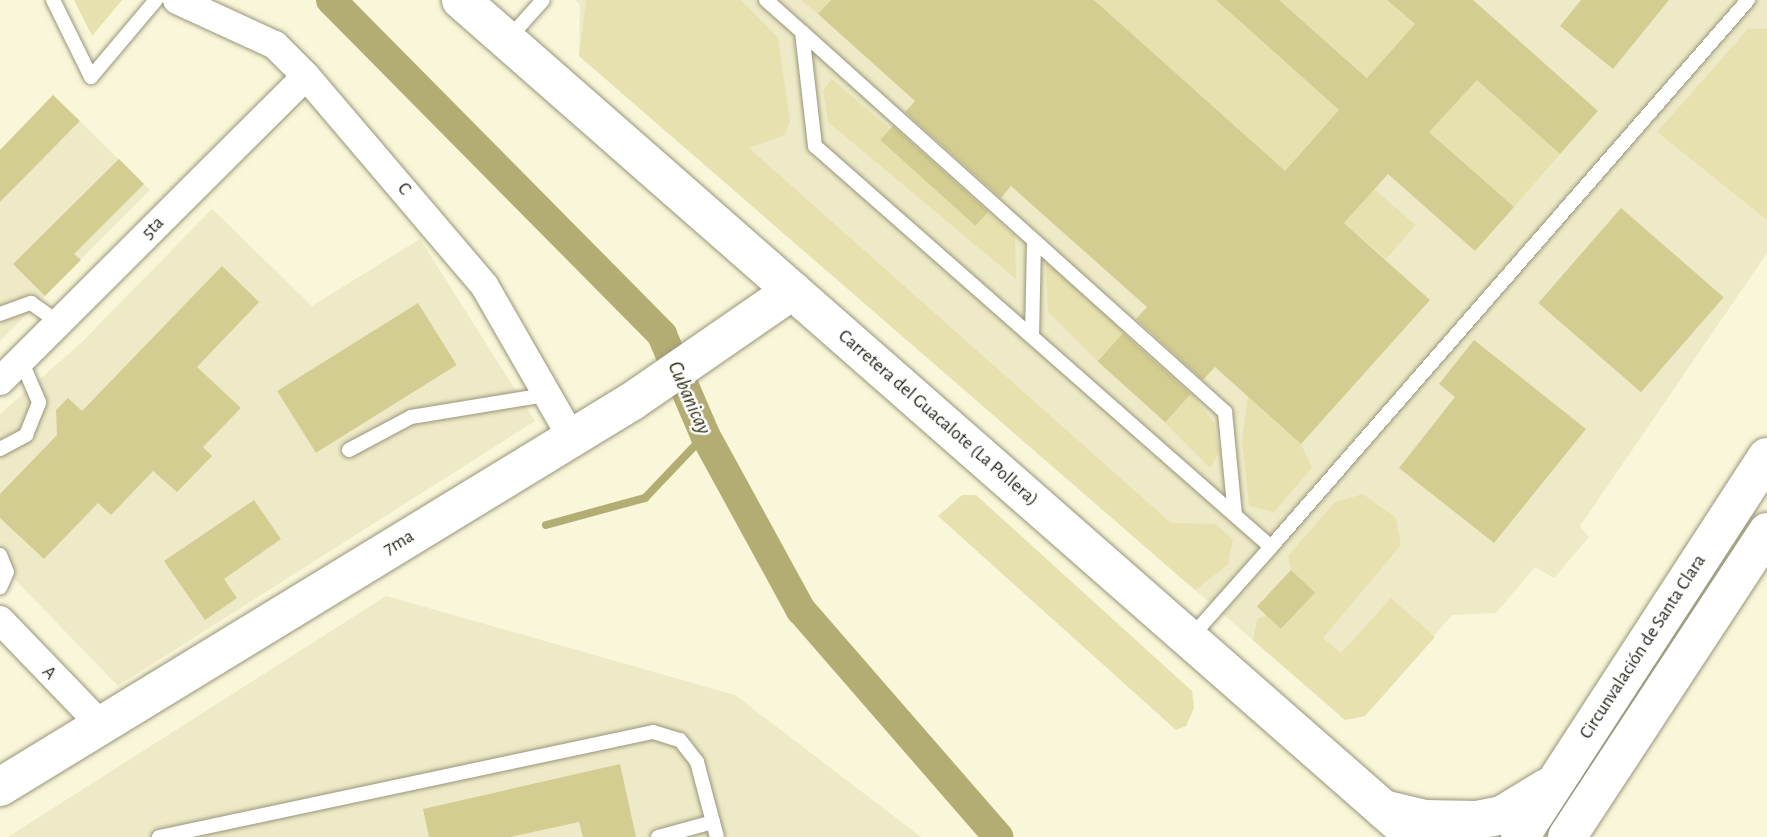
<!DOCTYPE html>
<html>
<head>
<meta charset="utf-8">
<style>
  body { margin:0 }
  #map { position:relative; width:1767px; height:837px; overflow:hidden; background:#f9f6d9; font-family:"Alegreya Sans",sans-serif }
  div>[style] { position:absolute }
  .built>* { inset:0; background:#eeeac7 }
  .green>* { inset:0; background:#e7e1af; transform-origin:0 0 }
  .stream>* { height:8px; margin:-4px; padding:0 4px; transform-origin:4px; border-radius:4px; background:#b4ad73 }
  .canal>* { height:30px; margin:-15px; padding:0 15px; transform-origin:15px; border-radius:15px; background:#b4ad73 }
  .building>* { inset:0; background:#d4cd91; transform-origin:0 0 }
  .roads { filter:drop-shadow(0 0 2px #98957a) drop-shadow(0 0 2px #98957a) }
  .lane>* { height:14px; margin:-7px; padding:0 7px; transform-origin:7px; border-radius:7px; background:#fff }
  .street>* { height:28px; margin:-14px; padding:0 14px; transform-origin:14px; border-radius:14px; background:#fff }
  .secondary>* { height:38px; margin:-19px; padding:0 19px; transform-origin:19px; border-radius:19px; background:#fff }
  .highway>* { height:38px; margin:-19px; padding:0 19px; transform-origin:19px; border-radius:19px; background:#fff }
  span { translate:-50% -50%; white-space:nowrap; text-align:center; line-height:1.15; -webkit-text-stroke:5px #fff; paint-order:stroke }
  .street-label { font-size:19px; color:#28261c }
  .water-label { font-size:21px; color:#302c11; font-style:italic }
</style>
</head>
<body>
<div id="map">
  <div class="built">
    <i style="clip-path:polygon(575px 0,1767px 0,1767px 253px,1580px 526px,1589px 537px,1554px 578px,1535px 567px,1496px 613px,1452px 615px,1365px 716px,1345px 720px,579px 56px,580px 5px)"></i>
    <i style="clip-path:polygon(80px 121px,150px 190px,0 341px,0 202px)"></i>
    <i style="clip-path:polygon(212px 209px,312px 306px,420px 239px,535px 421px,118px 686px,0 564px,0 414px,81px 343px)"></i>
    <i style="clip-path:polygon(386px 596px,735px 695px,921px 837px,8px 837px)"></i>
  </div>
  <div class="green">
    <i style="clip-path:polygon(74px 0,122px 0,92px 36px)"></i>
    <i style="clip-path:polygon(586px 0,741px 0,778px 38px,790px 121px,785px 135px,749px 148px,1171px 523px,1215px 524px,1233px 539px,1228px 565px,1195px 590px,579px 56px)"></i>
    <i style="clip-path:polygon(801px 0,831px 0,818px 14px)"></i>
    <i style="clip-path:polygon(1094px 0,1216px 0,1360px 129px,1315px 137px,1296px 158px,1316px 176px,1305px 189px)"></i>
    <i style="clip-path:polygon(1279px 0,1387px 0,1438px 45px,1400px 41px,1384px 59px,1390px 97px)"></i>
    <i style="clip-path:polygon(1748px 29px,1767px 29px,1767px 220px,1657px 132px)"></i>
    <i style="clip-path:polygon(1456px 61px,1560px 154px,1514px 207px,1408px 113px,1447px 112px,1463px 95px)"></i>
    <i style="clip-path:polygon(832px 79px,1015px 236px,1016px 279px,828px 122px,823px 90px)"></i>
    <i style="left:1374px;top:189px;width:55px;height:45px;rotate:41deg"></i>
    <i style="clip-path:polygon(1046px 262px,1124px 332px,1097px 361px,1048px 312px)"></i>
    <i style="clip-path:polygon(1191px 393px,1214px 423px,1219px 453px,1210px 468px,1164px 422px)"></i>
    <i style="clip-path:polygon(1248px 396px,1301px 444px,1312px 468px,1274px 512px,1249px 506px,1242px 439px)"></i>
    <i style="clip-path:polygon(1363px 494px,1396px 518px,1401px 545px,1323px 638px,1341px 653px,1391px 598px,1435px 637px,1365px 716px,1345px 720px,1253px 640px,1257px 619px,1267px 615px,1282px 629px,1315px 592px,1291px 570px,1288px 556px,1335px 502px)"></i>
    <i style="clip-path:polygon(962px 495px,976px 495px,1192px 691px,1194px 708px,1186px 726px,1176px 730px,938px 516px)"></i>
  </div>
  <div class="stream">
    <i style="left:546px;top:525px;width:103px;rotate:-15.3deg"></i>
    <i style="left:645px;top:498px;width:87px;rotate:-46.4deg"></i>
  </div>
  <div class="canal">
    <i style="left:331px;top:0;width:471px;rotate:45.3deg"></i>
    <i style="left:662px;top:335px;width:109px;rotate:66.7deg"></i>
    <i style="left:705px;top:435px;width:200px;rotate:61.3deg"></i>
    <i style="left:801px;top:610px;width:301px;rotate:49deg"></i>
  </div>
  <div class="building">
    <i style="clip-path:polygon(831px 0,1094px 0,1285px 171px,1339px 110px,1216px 0,1279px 0,1367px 78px,1415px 24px,1387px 0,1473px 0,1598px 111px,1560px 154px,1477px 80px,1429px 132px,1514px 207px,1475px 251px,1388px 174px,1344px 223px,1430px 300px,1301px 444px,1215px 367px,1203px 380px,1136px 319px,1147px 307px,1011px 186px,1001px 198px,905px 112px,915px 101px,818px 14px)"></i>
    <i style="clip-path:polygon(1581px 0,1669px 0,1613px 69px,1560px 26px)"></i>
    <i style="clip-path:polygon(53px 95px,80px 121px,0 202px,0 150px)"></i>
    <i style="left:893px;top:126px;width:128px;height:19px;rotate:42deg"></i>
    <i style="clip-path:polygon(119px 159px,144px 184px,74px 254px,81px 260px,45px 296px,13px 264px)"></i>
    <i style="left:1621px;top:208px;width:136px;height:126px;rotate:41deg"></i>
    <i style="clip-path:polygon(222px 266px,259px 302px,197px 367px,241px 408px,203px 447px,212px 456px,177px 492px,153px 471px,111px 515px,98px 503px,44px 559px,0 518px,0 494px,57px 435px,56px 410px,68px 398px,82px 411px)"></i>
    <i style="left:418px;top:303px;width:73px;height:166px;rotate:58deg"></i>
    <i style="left:1123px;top:333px;width:91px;height:38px;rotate:42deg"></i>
    <i style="clip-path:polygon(1474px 340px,1586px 429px,1494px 543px,1399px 468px,1455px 397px,1439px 384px)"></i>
    <i style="clip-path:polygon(254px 500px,281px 539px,224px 579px,237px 598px,205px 620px,164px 561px)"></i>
    <i style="left:1291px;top:570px;width:33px;height:50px;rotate:43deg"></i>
    <i style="clip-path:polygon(620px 764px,636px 837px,583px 837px,579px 822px,510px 837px,429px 837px,423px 809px)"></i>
  </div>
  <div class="roads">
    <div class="lane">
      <i style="left:53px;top:0;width:86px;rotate:63.7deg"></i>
      <i style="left:91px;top:77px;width:101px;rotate:-49.8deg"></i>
      <i style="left:766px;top:0;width:48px;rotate:41.6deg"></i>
      <i style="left:802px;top:32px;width:115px;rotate:83.5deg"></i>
      <i style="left:815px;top:146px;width:607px;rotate:41.33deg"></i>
      <i style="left:1271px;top:547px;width:120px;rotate:131.6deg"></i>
      <i style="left:802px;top:32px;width:569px;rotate:41.93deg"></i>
      <i style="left:1225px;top:412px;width:103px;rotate:84.5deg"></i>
      <i style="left:508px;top:39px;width:52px;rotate:-48.1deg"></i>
      <i style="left:0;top:314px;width:33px;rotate:-20deg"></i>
      <i style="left:31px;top:303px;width:33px;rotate:35deg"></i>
      <i style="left:1032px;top:337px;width:96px;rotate:-88.8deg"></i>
      <i style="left:0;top:449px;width:30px;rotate:-28deg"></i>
      <i style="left:26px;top:435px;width:35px;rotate:-68deg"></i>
      <i style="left:39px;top:402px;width:46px;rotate:-113.2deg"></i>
      <i style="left:349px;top:450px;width:70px;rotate:-28deg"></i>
      <i style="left:411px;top:417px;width:136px;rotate:-9.3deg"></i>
      <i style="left:1271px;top:547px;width:726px;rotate:-48.91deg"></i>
      <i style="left:0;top:555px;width:18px;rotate:68deg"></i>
      <i style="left:7px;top:572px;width:17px;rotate:114deg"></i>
      <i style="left:159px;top:837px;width:505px;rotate:-12deg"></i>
      <i style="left:653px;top:732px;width:28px;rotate:17deg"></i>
      <i style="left:680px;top:740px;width:28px;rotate:52deg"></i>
      <i style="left:697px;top:762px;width:78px;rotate:75.1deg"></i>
      <i style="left:658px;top:837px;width:57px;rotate:-15.3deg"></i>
    </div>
    <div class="street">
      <i style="left:177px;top:0;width:108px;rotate:24.7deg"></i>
      <i style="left:275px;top:45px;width:44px;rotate:45deg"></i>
      <i style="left:306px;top:76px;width:275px;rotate:49.6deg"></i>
      <i style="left:484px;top:285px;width:177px;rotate:60.1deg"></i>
      <i style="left:0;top:381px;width:432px;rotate:-44.9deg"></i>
      <i style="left:0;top:620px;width:144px;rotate:46.1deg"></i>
    </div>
    <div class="secondary">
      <i style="left:461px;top:0;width:1269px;rotate:41.26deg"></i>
      <i style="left:0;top:787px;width:739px;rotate:-31.39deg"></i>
      <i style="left:631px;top:402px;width:196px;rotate:-34.6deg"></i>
    </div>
    <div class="highway">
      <i style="left:1383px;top:809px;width:43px;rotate:13.4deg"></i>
      <i style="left:1425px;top:819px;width:52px;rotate:1.1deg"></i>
      <i style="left:1477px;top:820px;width:25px;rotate:-11deg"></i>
      <i style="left:1502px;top:815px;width:52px;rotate:-31.5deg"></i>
      <i style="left:1520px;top:837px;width:453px;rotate:-57deg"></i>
      <i style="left:1567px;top:837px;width:365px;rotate:-56.7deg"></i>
    </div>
  </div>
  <div class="street-label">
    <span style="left:404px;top:189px;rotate:50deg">C</span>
    <span style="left:153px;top:228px;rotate:-45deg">5ta</span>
    <span style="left:938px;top:418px;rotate:41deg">Carretera del Guacalote (La Pollera)</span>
    <span style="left:399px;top:543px;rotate:-31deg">7ma</span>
    <span style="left:1643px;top:647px;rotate:-57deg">Circunvalación de Santa Clara</span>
    <span style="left:49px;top:673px;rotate:47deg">A</span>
  </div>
  <div class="water-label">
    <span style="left:689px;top:398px;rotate:66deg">Cubanicay</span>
  </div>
</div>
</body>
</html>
